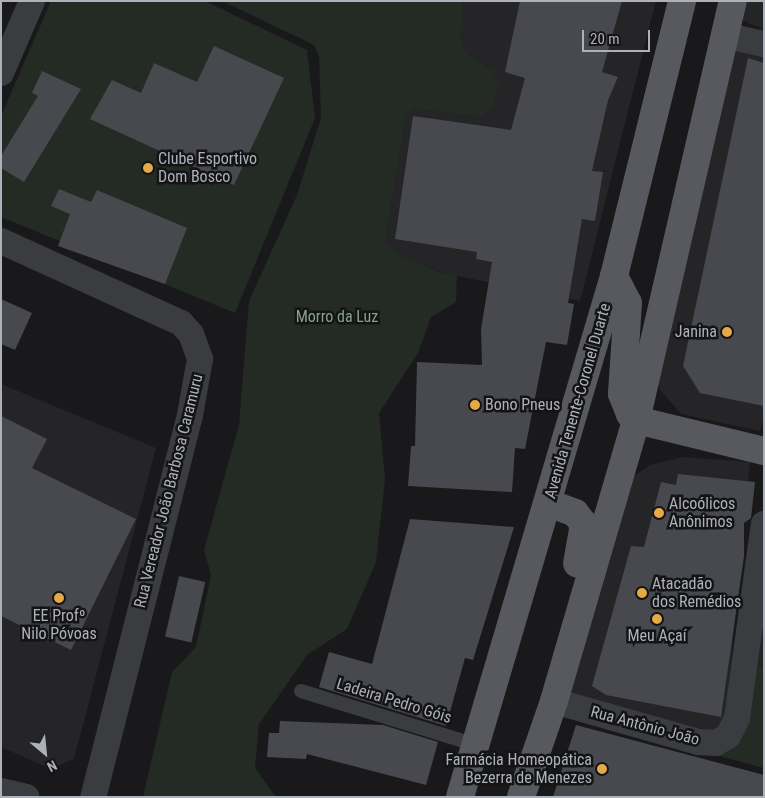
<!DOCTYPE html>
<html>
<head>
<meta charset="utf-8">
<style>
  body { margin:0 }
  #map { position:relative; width:765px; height:798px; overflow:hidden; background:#19191b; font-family:"Roboto Condensed",sans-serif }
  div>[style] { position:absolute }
  .built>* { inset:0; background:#252528 }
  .green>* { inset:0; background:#232b24 }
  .building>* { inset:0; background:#48494e; transform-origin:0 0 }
  .lane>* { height:14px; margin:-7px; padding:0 7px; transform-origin:7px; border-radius:7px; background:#3a3c40 }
  .street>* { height:26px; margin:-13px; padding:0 13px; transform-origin:13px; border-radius:13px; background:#3a3c40 }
  .primary>* { height:28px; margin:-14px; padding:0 14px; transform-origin:14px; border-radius:14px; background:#57595f }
  .dots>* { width:14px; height:14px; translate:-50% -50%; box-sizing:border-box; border:2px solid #141416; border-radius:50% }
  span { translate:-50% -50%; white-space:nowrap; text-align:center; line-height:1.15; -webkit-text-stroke:5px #141416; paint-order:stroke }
  .poi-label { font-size:16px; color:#adb1ba }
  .left { translate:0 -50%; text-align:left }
  .right { translate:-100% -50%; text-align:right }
  .park-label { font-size:16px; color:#85a386 }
  .street-label { font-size:16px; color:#adb1ba }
  .frame { position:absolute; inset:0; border:2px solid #adb1ba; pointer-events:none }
  .north { position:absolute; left:20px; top:728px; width:50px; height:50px; -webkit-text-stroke:4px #141416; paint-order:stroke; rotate:152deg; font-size:14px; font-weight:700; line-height:20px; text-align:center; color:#adb1ba }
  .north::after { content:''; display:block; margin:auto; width:18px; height:22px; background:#adb1ba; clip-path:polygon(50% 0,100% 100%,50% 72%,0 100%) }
  .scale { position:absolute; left:582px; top:30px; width:68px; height:22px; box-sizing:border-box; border:2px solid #adb1ba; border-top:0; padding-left:6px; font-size:15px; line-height:18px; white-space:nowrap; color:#adb1ba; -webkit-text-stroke:4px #141416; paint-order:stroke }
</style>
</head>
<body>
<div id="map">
  <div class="built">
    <i style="clip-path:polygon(463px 1px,656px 1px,580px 301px,443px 273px,400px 256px,385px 242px,406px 114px,413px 109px,481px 117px,492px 70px,469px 56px,461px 42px)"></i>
    <i style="clip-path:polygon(741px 1px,764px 1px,764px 30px,736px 17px)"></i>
    <i style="clip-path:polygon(727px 44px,764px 51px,764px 415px,760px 431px,681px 414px,660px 390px,654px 371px)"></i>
    <i style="clip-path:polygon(1px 384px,156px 448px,74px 759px,51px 769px,1px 747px)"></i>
    <i style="clip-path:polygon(683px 457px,750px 462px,725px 724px,712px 733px,560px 697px,631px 478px,650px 465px)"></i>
    <i style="clip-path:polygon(764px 555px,764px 668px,755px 663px)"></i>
  </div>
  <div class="green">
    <i style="clip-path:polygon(51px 1px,205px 1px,307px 50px,315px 118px,235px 313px,1px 217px,1px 116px)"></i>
    <i style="clip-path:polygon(222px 1px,463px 1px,461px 42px,469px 56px,492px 70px,498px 82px,492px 107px,481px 117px,413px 109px,406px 115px,385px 242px,401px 256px,442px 273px,457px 274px,456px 302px,431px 317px,418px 353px,379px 413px,385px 479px,376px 562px,347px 629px,307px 655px,259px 724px,255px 768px,276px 797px,143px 797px,172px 672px,196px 647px,211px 575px,204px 550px,239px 425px,249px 301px,297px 195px,321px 118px,319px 57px,314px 45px)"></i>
    <i style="clip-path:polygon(755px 663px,764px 668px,764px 768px,708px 753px)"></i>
  </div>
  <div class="building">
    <i style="clip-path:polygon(520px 1px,622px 1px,602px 72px,618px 77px,608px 100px,592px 171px,603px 172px,595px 221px,582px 219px,568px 303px,574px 304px,567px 345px,546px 342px,525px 449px,515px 448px,512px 492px,408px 486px,411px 446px,415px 446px,417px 362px,482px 365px,481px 329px,492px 262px,476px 259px,477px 252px,395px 239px,413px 116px,511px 130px,525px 78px,505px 72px)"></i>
    <i style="clip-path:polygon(214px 46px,284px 78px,234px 185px,90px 119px,112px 80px,141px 93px,154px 63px,197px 82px)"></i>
    <i style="clip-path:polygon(748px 58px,764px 63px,764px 406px,700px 393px,683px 366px)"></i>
    <i style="clip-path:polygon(42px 71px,81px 89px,24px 182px,1px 168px,1px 156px,38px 96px,32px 93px)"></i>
    <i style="clip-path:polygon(59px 189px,91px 202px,97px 190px,187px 228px,165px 284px,58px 246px,70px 214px,51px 206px)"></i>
    <i style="clip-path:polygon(1px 299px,32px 313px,15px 350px,1px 344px)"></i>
    <i style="clip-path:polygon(1px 416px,47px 439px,32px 468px,136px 519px,71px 650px,1px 616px)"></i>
    <i style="clip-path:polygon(678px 474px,755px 482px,751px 518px,744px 523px,744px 556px,721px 717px,606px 695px,592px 686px,631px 546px,644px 547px,661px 482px,676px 485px)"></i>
    <i style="clip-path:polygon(410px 519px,514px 527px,473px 660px,465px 658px,446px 726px,319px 687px,329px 652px,372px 664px)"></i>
    <i style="left:179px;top:576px;width:27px;height:62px;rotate:13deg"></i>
    <i style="clip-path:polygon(280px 721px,383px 725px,438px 742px,426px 785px,307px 754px,306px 759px,267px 757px,269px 733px,279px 733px)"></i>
    <i style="clip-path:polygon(576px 725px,764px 775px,764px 797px,553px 797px)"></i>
  </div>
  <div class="lane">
    <i style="left:301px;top:691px;width:184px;rotate:17.1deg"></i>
  </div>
  <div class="street">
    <i style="left:724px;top:35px;width:41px;rotate:12.7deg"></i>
    <i style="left:1px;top:73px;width:78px;rotate:-66.7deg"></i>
    <i style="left:1px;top:241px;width:198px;rotate:24.5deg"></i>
    <i style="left:181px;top:323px;width:15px;rotate:48deg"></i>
    <i style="left:191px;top:334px;width:27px;rotate:70deg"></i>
    <i style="left:200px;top:359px;width:57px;rotate:100.1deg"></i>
    <i style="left:190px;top:415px;width:394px;rotate:104.2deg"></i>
    <i style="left:554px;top:701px;width:150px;rotate:15.9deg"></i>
    <i style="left:698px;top:742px;width:18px;rotate:3deg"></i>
    <i style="left:716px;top:743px;width:14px;rotate:-30deg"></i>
    <i style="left:728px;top:736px;width:20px;rotate:-63deg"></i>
    <i style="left:737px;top:718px;width:196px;rotate:-82.1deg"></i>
    <i style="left:1px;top:791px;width:26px;rotate:13deg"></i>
  </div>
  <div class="primary">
    <i style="left:614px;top:276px;width:30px;rotate:63deg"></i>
    <i style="left:628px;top:303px;width:91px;rotate:93.8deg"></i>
    <i style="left:622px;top:394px;width:22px;rotate:68deg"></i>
    <i style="left:630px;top:414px;width:8px;rotate:45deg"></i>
    <i style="left:636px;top:420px;width:132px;rotate:13.6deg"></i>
    <i style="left:548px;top:503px;width:29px;rotate:20deg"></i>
    <i style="left:575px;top:513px;width:14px;rotate:51deg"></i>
    <i style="left:584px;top:524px;width:40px;rotate:100deg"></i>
    <i style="left:460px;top:797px;width:543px;rotate:-73.53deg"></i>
    <i style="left:614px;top:276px;width:283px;rotate:-76.1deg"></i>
    <i style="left:521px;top:797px;width:102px;rotate:-71deg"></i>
    <i style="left:554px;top:701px;width:293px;rotate:-73.7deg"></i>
    <i style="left:636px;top:420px;width:430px;rotate:-77deg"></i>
  </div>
  <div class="dots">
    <i style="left:148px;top:168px;background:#e5a947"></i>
    <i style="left:727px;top:332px;background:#e5a947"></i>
    <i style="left:475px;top:405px;background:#e5a947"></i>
    <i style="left:659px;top:513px;background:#e5a947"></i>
    <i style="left:642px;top:593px;background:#e5a947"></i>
    <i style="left:59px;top:598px;background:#e5a947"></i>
    <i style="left:657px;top:619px;background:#e5a947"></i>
    <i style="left:602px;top:769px;background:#e5a947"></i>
  </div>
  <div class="poi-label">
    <span class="left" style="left:158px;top:168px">Clube Esportivo<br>Dom Bosco</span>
    <span class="right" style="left:717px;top:332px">Janina</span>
    <span class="left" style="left:485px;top:405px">Bono Pneus</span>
    <span class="left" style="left:669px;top:513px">Alcoólicos<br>Anônimos</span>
    <span class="left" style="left:652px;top:593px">Atacadão<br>dos Remédios</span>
    <span style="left:59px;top:625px">EE Profº<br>Nilo Póvoas</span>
    <span style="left:657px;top:636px">Meu Açaí</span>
    <span class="right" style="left:592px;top:769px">Farmácia Homeopática<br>Bezerra de Menezes</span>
  </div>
  <div class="park-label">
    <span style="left:337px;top:317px">Morro da Luz</span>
  </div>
  <div class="street-label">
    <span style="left:578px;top:401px;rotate:-74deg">Avenida Tenente-Coronel Duarte</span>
    <span style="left:169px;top:491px;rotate:-76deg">Rua Vereador João Barbosa Caramuru</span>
    <span style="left:394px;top:701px;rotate:17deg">Ladeira Pedro Góis</span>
    <span style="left:645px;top:726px;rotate:15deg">Rua Antônio João</span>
  </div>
  <div class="frame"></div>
  <div class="north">N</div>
  <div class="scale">20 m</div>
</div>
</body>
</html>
